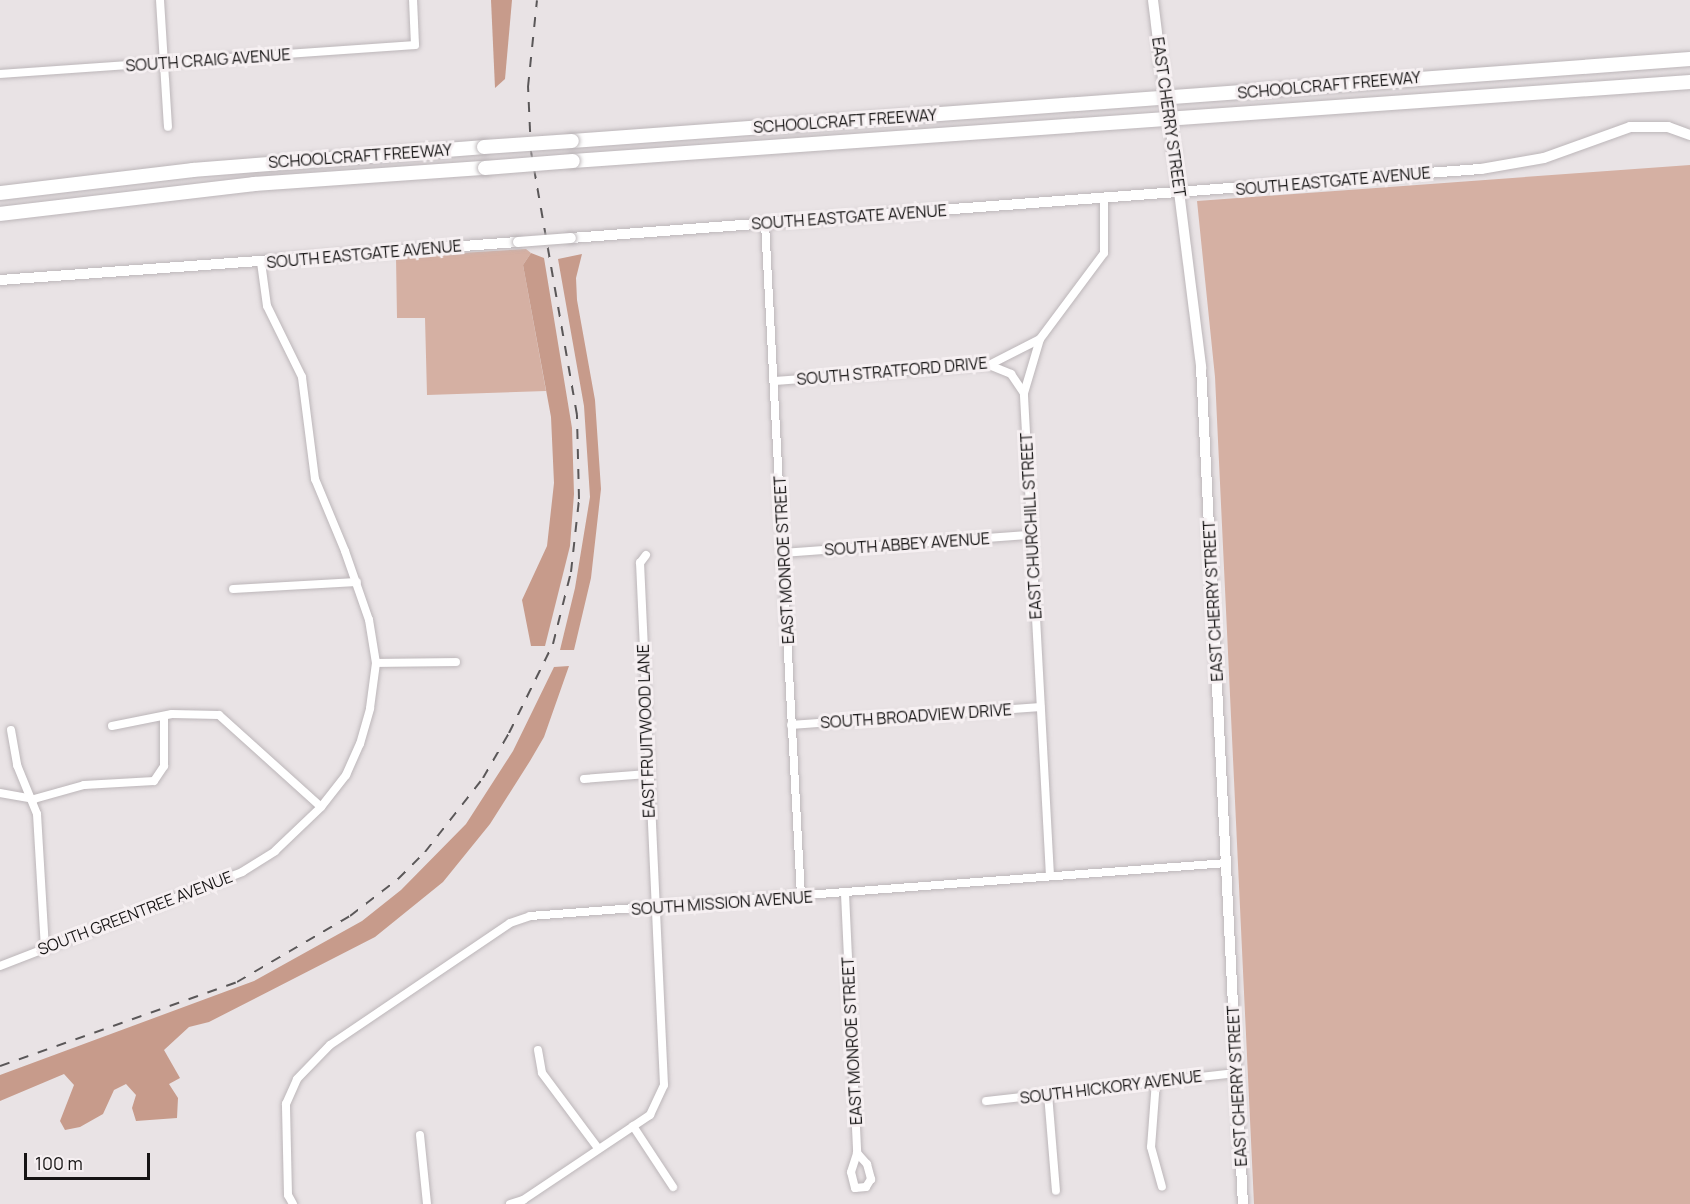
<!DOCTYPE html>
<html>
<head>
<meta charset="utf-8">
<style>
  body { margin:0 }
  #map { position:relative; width:1690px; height:1204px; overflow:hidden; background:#e9e3e5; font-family:Manrope,sans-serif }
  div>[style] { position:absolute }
  .green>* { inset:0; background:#d5b0a3 }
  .forest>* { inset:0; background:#c79b8b }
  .roads { filter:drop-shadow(0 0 2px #bcb6b9) drop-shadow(0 0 2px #bcb6b9) }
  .street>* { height:8px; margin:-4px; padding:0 4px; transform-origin:4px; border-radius:4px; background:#fff }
  .secondary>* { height:10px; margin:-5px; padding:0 5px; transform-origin:5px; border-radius:5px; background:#fff }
  .highway>* { height:14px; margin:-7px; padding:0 7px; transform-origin:7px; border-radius:7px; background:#fff }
  .rail>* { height:2px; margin-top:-1px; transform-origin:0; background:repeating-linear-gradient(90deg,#5a5758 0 10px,transparent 0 20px) }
  .bridges { filter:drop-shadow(0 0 2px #bcb6b9) drop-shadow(0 0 2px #bcb6b9) }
  .secondary-bridge>* { height:10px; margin:-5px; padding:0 5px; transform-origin:5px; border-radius:5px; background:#fff }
  .highway-bridge>* { height:14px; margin:-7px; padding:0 7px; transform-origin:7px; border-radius:7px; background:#fff }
  span { translate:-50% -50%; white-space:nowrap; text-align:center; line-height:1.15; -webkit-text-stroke:6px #f6f0f2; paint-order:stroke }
  .street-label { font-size:16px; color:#161414 }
  .scale { position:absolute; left:24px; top:1153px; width:126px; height:27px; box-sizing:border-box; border:3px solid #161414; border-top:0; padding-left:8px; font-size:18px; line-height:21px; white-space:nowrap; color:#161414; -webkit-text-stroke:4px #f6f0f2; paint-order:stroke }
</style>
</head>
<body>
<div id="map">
  <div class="green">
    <i style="clip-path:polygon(1690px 165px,1690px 1204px,1254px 1204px,1215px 377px,1197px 201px)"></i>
    <i style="clip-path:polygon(526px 249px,531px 253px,523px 265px,546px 391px,427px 395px,425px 318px,397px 318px,396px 257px)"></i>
  </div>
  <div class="forest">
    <i style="clip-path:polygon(491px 0,512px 0,505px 79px,495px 88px)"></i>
    <i style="clip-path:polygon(531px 253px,544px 258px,572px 428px,574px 494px,570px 546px,545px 646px,531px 646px,522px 600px,547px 546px,554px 483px,551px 417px,523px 265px)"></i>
    <i style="clip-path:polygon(582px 254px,576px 278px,577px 300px,595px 400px,601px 489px,591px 578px,574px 650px,560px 650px,575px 588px,590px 497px,584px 406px,558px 259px)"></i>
    <i style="clip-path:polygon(569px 666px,544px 737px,530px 761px,490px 824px,443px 882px,375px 937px,209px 1022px,189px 1027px,164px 1050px,180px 1078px,169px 1084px,178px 1098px,177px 1118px,136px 1121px,132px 1108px,136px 1095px,126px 1084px,114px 1090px,103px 1114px,80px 1127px,65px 1130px,60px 1121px,74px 1085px,64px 1074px,0 1101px,0 1075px,254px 981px,362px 921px,401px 890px,466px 824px,513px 751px,554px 667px)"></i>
  </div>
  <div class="roads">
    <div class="street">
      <i style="left:160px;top:0;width:127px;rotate:86.4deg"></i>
      <i style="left:0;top:74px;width:416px;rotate:-4deg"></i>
      <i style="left:415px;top:45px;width:45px;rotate:-92.5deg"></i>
      <i style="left:765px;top:223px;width:675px;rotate:86.94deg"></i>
      <i style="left:989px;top:365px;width:24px;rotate:22deg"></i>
      <i style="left:1011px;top:374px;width:23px;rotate:56deg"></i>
      <i style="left:775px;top:381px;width:215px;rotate:-4.3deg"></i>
      <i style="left:989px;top:365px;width:57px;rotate:-27deg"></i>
      <i style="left:783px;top:553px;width:248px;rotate:-4.2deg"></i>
      <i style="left:233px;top:589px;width:124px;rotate:-3.2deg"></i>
      <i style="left:376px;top:663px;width:80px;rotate:-0.7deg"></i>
      <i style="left:791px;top:725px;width:250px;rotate:-4.1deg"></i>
      <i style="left:112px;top:726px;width:61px;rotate:-11.3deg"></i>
      <i style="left:172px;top:714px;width:47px;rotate:1.2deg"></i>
      <i style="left:219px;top:715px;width:137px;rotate:42deg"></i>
      <i style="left:11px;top:730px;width:36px;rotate:80deg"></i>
      <i style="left:17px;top:765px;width:53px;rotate:67.8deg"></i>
      <i style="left:37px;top:814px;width:134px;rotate:86.6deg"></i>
      <i style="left:584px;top:779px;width:64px;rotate:-4.5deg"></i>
      <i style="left:0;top:793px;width:35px;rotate:10deg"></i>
      <i style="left:34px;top:799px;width:52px;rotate:-15.6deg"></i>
      <i style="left:84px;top:785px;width:70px;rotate:-3.3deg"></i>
      <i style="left:154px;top:781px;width:18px;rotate:-56deg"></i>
      <i style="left:164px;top:766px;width:48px;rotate:-90deg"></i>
      <i style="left:1050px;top:876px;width:484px;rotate:-93.1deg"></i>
      <i style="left:1024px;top:393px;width:56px;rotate:-73.5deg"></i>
      <i style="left:1040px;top:339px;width:107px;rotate:-53.3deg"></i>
      <i style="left:1104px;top:253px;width:54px;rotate:-90deg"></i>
      <i style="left:845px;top:894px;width:259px;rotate:87.3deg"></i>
      <i style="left:857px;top:1153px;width:15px;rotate:48deg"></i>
      <i style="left:867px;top:1164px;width:16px;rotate:75deg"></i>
      <i style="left:871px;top:1179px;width:9px;rotate:122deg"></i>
      <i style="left:866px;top:1187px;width:11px;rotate:175deg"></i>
      <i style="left:855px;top:1188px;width:16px;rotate:-104deg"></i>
      <i style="left:851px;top:1172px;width:20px;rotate:-72deg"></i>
      <i style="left:0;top:966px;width:260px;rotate:-21.2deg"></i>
      <i style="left:242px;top:872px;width:39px;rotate:-32deg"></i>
      <i style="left:275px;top:851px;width:64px;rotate:-43.7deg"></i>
      <i style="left:321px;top:807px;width:41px;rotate:-52deg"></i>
      <i style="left:346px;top:775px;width:34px;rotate:-66deg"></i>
      <i style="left:360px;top:744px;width:37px;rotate:-74deg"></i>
      <i style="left:370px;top:708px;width:45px;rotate:-82.4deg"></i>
      <i style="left:376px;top:663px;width:44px;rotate:-99.2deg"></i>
      <i style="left:369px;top:620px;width:73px;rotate:-109.2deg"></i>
      <i style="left:345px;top:551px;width:78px;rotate:-112.6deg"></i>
      <i style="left:315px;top:479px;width:103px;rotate:-97.3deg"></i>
      <i style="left:302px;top:377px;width:79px;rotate:-116.2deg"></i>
      <i style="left:267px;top:306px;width:44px;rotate:-97.8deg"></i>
      <i style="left:538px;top:1050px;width:23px;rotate:80deg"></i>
      <i style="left:542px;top:1073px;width:94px;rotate:53.3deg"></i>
      <i style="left:1156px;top:1081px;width:66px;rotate:94.3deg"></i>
      <i style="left:1151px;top:1147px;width:41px;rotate:74.6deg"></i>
      <i style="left:1048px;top:1094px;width:97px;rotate:85.3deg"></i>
      <i style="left:986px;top:1101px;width:252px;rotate:-6.4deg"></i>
      <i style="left:633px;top:1126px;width:73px;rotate:56.7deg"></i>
      <i style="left:420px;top:1135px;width:69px;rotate:84.2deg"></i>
      <i style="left:293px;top:1204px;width:10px;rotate:-119deg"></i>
      <i style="left:288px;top:1195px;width:91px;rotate:-91.3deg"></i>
      <i style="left:286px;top:1104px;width:27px;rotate:-66deg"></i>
      <i style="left:297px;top:1079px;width:47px;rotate:-45.9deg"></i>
      <i style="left:330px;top:1045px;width:217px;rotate:-34.1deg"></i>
      <i style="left:510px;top:923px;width:21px;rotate:-19deg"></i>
      <i style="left:530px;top:916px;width:699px;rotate:-4.35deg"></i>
      <i style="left:510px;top:1204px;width:14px;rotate:-17deg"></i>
      <i style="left:523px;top:1200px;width:153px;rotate:-33.8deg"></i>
      <i style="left:650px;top:1115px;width:33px;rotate:-65deg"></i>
      <i style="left:664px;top:1085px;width:523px;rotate:-92.63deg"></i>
      <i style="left:640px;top:563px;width:10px;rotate:-53deg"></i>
    </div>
    <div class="secondary">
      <i style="left:1153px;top:0;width:65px;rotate:83deg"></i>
      <i style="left:1174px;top:152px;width:217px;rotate:82.8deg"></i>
      <i style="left:1201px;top:367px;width:838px;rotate:87.13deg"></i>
      <i style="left:571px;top:238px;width:913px;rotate:-4.34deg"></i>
      <i style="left:1481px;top:169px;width:64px;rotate:-9.9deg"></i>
      <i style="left:1544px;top:158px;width:91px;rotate:-19.8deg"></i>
      <i style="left:1630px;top:127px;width:38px"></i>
      <i style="left:1668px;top:127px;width:23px;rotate:20deg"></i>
      <i style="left:0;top:280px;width:519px;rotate:-4.2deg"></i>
    </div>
    <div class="highway">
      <i style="left:572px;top:141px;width:1121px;rotate:-4.19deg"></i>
      <i style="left:573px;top:161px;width:1120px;rotate:-4.05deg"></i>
      <i style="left:0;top:193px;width:194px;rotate:-6.8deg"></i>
      <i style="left:193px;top:170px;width:292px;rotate:-4.5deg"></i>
      <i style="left:0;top:214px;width:256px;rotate:-6.7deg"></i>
      <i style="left:254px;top:184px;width:232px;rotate:-4deg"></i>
    </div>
  </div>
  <div class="rail">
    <i style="left:0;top:1066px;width:251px;rotate:-19.5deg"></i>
    <i style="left:237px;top:982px;width:131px;rotate:-30.3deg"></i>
    <i style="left:350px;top:916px;width:61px;rotate:-37.6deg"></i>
    <i style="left:398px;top:879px;width:38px;rotate:-45deg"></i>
    <i style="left:425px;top:852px;width:94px;rotate:-51.9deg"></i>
    <i style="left:483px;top:778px;width:52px;rotate:-60deg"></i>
    <i style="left:509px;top:733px;width:99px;rotate:-63.7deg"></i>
    <i style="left:553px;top:644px;width:74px;rotate:-76deg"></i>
    <i style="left:571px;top:572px;width:73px;rotate:-83.7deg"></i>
    <i style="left:579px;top:499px;width:84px;rotate:-91.4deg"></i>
    <i style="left:577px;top:415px;width:267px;rotate:-99.9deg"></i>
    <i style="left:531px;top:152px;width:65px;rotate:-92.6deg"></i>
    <i style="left:528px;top:87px;width:87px;rotate:-84.1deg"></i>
  </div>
  <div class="bridges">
    <div class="secondary-bridge">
      <i style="left:1161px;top:65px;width:88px;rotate:81.5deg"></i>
      <i style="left:518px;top:242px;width:53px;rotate:-4.3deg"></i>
    </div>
    <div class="highway-bridge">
      <i style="left:484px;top:147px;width:88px;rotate:-3.9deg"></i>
      <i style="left:485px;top:168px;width:88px;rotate:-4.5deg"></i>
    </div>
  </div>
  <div class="street-label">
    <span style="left:208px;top:60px;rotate:-4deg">SOUTH CRAIG AVENUE</span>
    <span style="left:1329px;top:85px;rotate:-5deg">SCHOOLCRAFT FREEWAY</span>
    <span style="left:1169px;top:117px;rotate:82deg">EAST CHERRY STREET</span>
    <span style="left:845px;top:121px;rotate:-4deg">SCHOOLCRAFT FREEWAY</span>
    <span style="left:360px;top:156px;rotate:-4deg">SCHOOLCRAFT FREEWAY</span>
    <span style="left:1333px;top:181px;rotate:-5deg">SOUTH EASTGATE AVENUE</span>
    <span style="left:849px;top:217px;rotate:-4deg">SOUTH EASTGATE AVENUE</span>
    <span style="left:364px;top:254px;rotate:-5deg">SOUTH EASTGATE AVENUE</span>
    <span style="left:892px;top:371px;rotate:-5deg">SOUTH STRATFORD DRIVE</span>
    <span style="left:1031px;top:526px;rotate:-93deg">EAST CHURCHILL STREET</span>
    <span style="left:907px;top:544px;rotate:-4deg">SOUTH ABBEY AVENUE</span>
    <span style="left:784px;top:560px;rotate:-93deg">EAST MONROE STREET</span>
    <span style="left:1213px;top:601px;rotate:-93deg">EAST CHERRY STREET</span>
    <span style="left:916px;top:716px;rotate:-4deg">SOUTH BROADVIEW DRIVE</span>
    <span style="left:646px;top:731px;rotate:-92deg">EAST FRUITWOOD LANE</span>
    <span style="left:722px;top:903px;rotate:-4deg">SOUTH MISSION AVENUE</span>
    <span style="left:135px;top:913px;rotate:-21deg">SOUTH GREENTREE AVENUE</span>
    <span style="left:852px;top:1041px;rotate:-93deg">EAST MONROE STREET</span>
    <span style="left:1237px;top:1086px;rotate:-93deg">EAST CHERRY STREET</span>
    <span style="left:1111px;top:1087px;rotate:-7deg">SOUTH HICKORY AVENUE</span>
  </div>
  <div class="scale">100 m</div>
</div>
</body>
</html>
